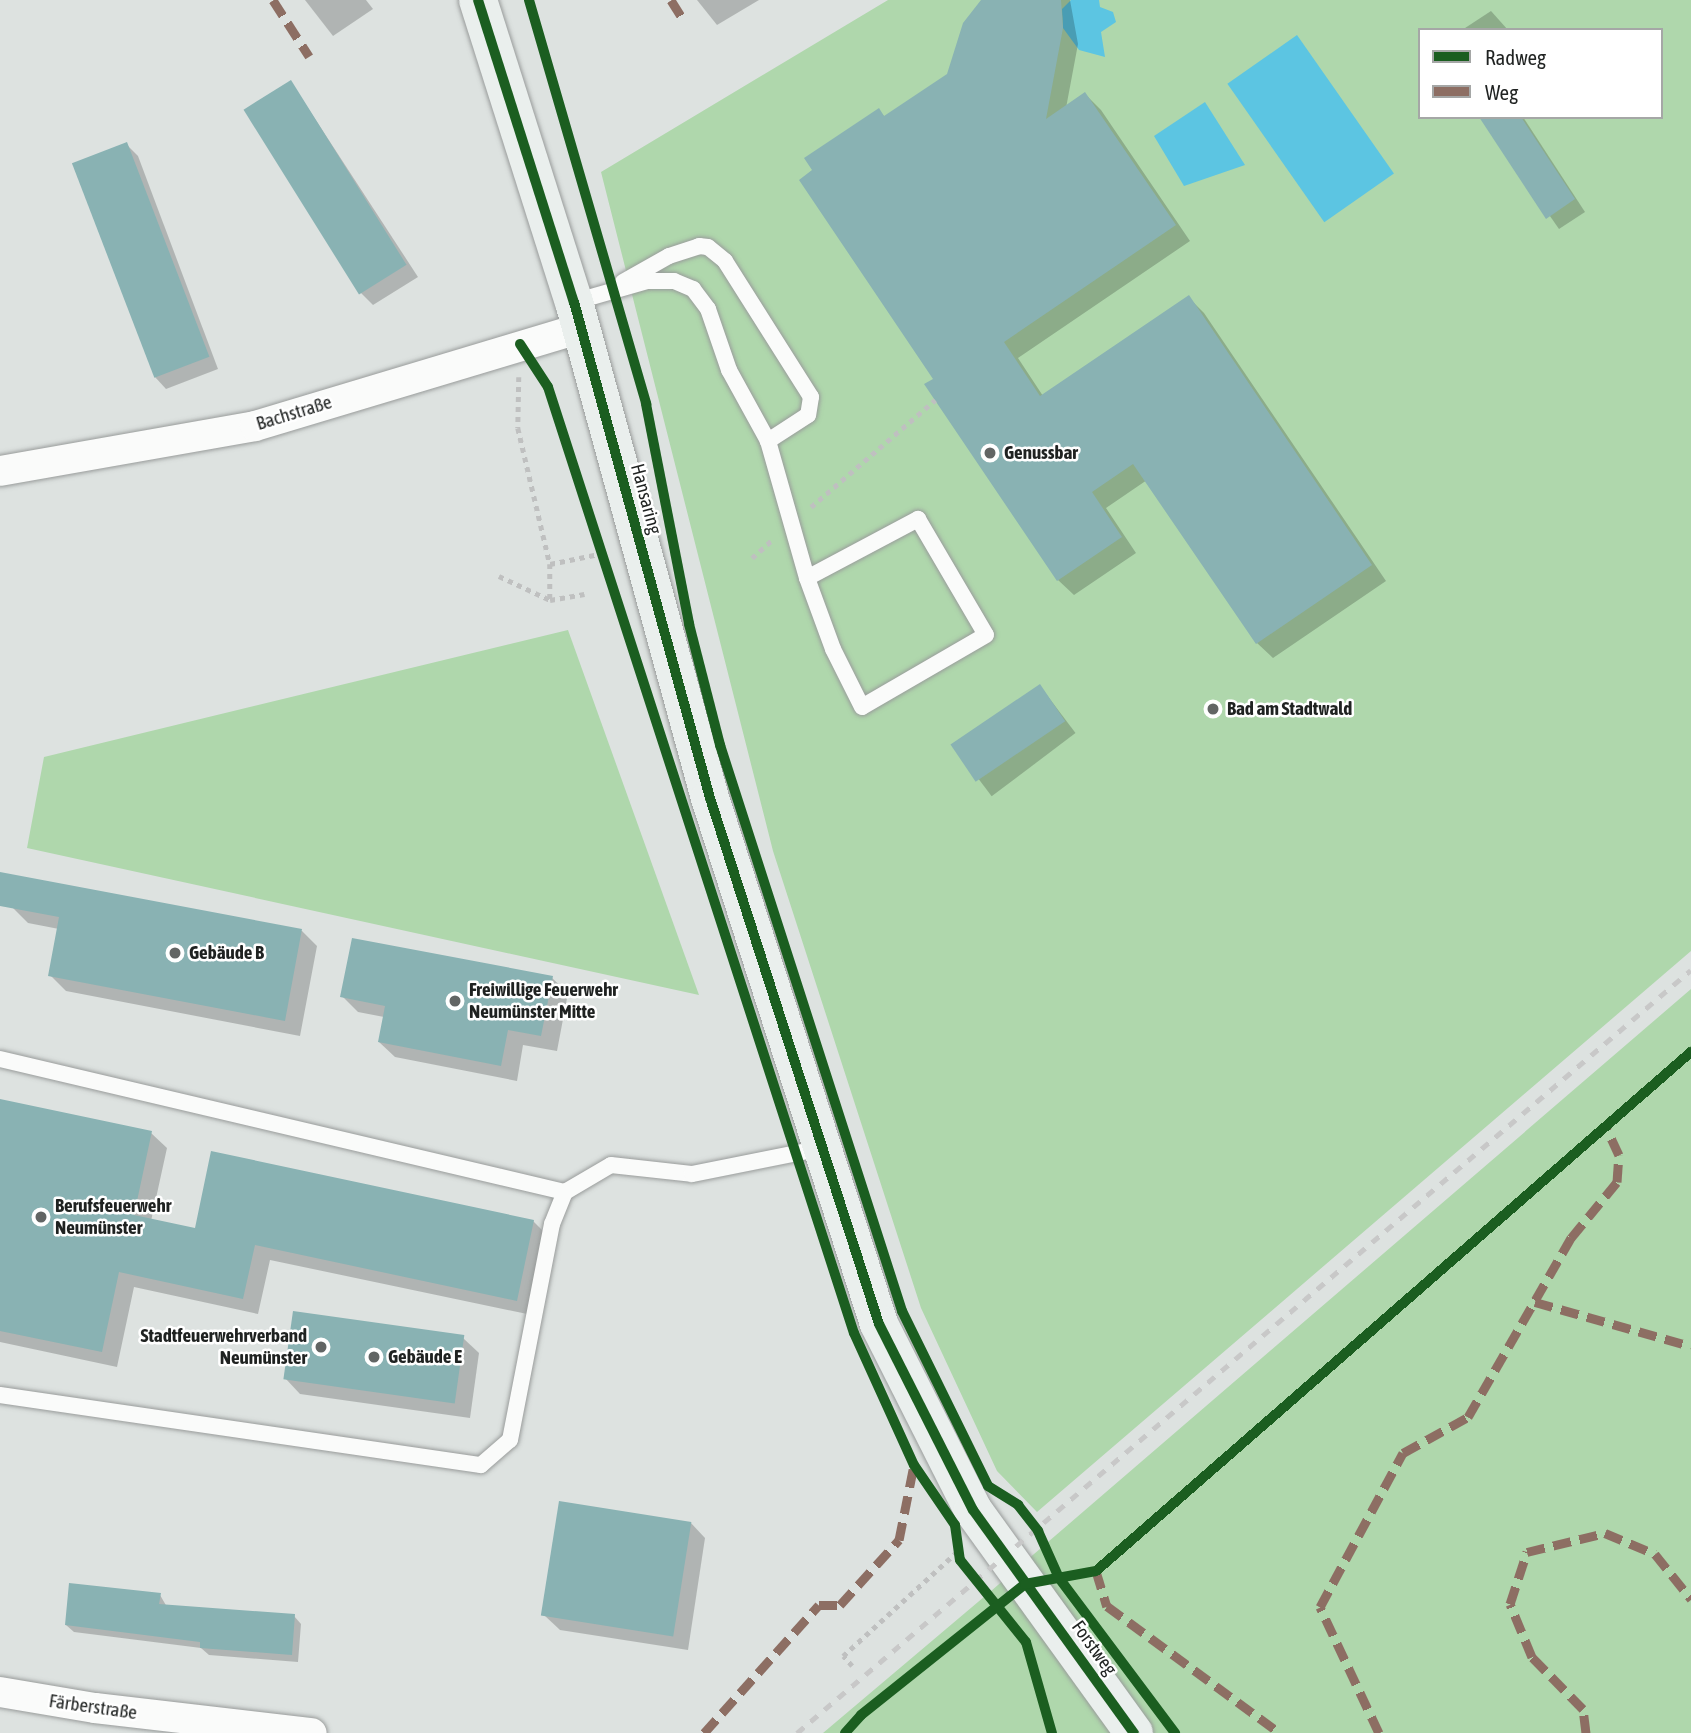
<!DOCTYPE html>
<html>
<head>
<meta charset="utf-8">
<style>
  body { margin:0 }
  #map { position:relative; width:1691px; height:1733px; overflow:hidden; background:#dde2e0; font-family:"Asap Condensed",sans-serif }
  div>[style] { position:absolute }
  .green>* { inset:0; background:#afd7ac }
  .water>* { inset:0; background:#5cc5e2; transform-origin:0 0 }
  .shadow>* { inset:0; background:#0003; transform-origin:0 0 }
  .building>* { inset:0; background:#89b2b3; transform-origin:0 0 }
  .path>* { height:4.5px; margin-top:-2.25px; transform-origin:0; background:repeating-linear-gradient(90deg,#bfc0c0 0 5px,transparent 0 10px) }
  .roads { filter:drop-shadow(0 0 2px #999c9b) drop-shadow(0 0 2px #999c9b) }
  .service>* { height:16px; margin:-8px; padding:0 8px; transform-origin:8px; border-radius:8px; background:#fafbfa }
  .minor>* { height:30px; margin:-15px; padding:0 15px; transform-origin:15px; border-radius:15px; background:#fafbfa }
  .primary>* { height:38px; margin:-19px; padding:0 19px; transform-origin:19px; border-radius:19px; background:#eaefed }
  .rail>* { height:5px; margin-top:-2.5px; transform-origin:0; background:repeating-linear-gradient(90deg,#c8c8c8 0 9px,transparent 0 18px) }
  .quiet>* { height:9px; margin-top:-4.5px; transform-origin:0; background:repeating-linear-gradient(90deg,#8d6e63 0 18px,transparent 0 27px) }
  .cycleway>* { height:10px; margin:-5px; padding:0 5px; transform-origin:5px; border-radius:5px; background:#1b5e20 }
  .dots>* { width:19px; height:19px; translate:-50% -50%; box-sizing:border-box; border:4px solid #fff; border-radius:50% }
  span { translate:-50% -50%; white-space:nowrap; text-align:center; line-height:1.15; -webkit-text-stroke:5px #fff; paint-order:stroke }
  .street-label { font-size:19px; color:#1f2221 }
  .poi-label { font-size:19px; color:#1f2221; font-weight:700 }
  .left { translate:0 -50%; text-align:left }
  .right { translate:-100% -50%; text-align:right }
  .legend { position:absolute; left:1418px; top:28px; width:245px; height:91px; box-sizing:border-box; background:#fff; border:2px solid #a5a7a6; margin:0; padding:9px 12px; list-style:none; font-size:21px; color:#1f2221 }
  .legend li { display:flex; align-items:center; gap:14px; height:35px }
  .legend b { width:35px; border:2px solid #a5a7a6 }
</style>
</head>
<body>
<div id="map">
  <div class="green">
    <i style="clip-path:polygon(evenodd,888px 0,1691px 0,1691px 951px,1037px 1512px,997px 1471px,921px 1308px,773px 851px,601px 172px,888px 0,1420px 30px,1661px 30px,1661px 117px,1420px 117px,1420px 30px)"></i>
    <i style="clip-path:polygon(568px 630px,699px 995px,27px 848px,44px 757px)"></i>
    <i style="clip-path:polygon(1691px 989px,1691px 1733px,823px 1733px,991px 1591px)"></i>
  </div>
  <div class="water">
    <i style="clip-path:polygon(1071px 0,1099px 0,1100px 7px,1113px 12px,1116px 22px,1101px 32px,1105px 57px,1079px 50px,1063px 28px,1062px 9px)"></i>
    <i style="left:1297px;top:35px;width:169px;height:85px;rotate:55deg"></i>
    <i style="clip-path:polygon(1205px 102px,1245px 165px,1184px 186px,1154px 136px)"></i>
  </div>
  <div class="shadow">
    <i style="clip-path:polygon(305px 0,366px 0,373px 9px,333px 36px)"></i>
    <i style="clip-path:polygon(697px 0,759px 0,717px 25px)"></i>
    <i style="clip-path:polygon(983px 0,1070px 0,1078px 44px,1066px 108px,1085px 94px,1101px 110px,1190px 241px,1018px 358px,1043px 396px,1188px 297px,1204px 313px,1386px 581px,1273px 658px,1257px 643px,1147px 480px,1106px 508px,1136px 553px,1074px 595px,1058px 580px,935px 379px,879px 111px,886px 118px,949px 75px)"></i>
    <i style="clip-path:polygon(1491px 11px,1508px 30px,1462px 30px)"></i>
    <i style="clip-path:polygon(291px 82px,418px 277px,373px 305px,361px 293px)"></i>
    <i style="clip-path:polygon(1481px 117px,1523px 117px,1585px 212px,1559px 229px)"></i>
    <i style="clip-path:polygon(126px 144px,138px 156px,218px 369px,166px 389px,155px 377px)"></i>
    <i style="left:1040px;top:686px;width:59px;height:105px;rotate:53deg"></i>
    <i style="clip-path:polygon(12px 907px,302px 931px,317px 946px,300px 1036px,66px 991px,50px 975px,59px 929px,28px 923px)"></i>
    <i style="clip-path:polygon(552px 978px,568px 993px,557px 1051px,523px 1045px,517px 1081px,395px 1057px,379px 1042px,384px 1017px,358px 1012px,342px 996px)"></i>
    <i style="clip-path:polygon(0 1101px,151px 1133px,167px 1148px,151px 1221px,196px 1230px,533px 1221px,549px 1237px,532px 1315px,270px 1260px,258px 1314px,134px 1287px,117px 1367px,0 1342px)"></i>
    <i style="clip-path:polygon(463px 1338px,479px 1353px,470px 1418px,300px 1394px,285px 1378px)"></i>
    <i style="clip-path:polygon(690px 1522px,705px 1538px,688px 1650px,560px 1630px,544px 1615px)"></i>
    <i style="clip-path:polygon(160px 1595px,167px 1607px,294px 1616px,301px 1624px,298px 1662px,209px 1655px,201px 1648px,74px 1632px,66px 1625px)"></i>
  </div>
  <div class="building">
    <i style="clip-path:polygon(981px 0,1061px 0,1063px 28px,1046px 119px,1085px 92px,1176px 225px,1004px 342px,1040px 396px,1189px 295px,1372px 565px,1256px 644px,1133px 464px,1092px 492px,1122px 537px,1057px 581px,924px 384px,933px 379px,799px 180px,812px 170px,804px 158px,879px 108px,884px 116px,947px 74px,963px 23px)"></i>
    <i style="left:291px;top:80px;width:218px;height:56px;rotate:58deg"></i>
    <i style="clip-path:polygon(1479px 117px,1521px 117px,1575px 199px,1546px 219px)"></i>
    <i style="left:127px;top:142px;width:230px;height:59px;rotate:69deg"></i>
    <i style="left:1040px;top:684px;width:45px;height:108px;rotate:56deg"></i>
    <i style="clip-path:polygon(0 872px,302px 929px,285px 1021px,48px 976px,59px 917px,0 906px)"></i>
    <i style="clip-path:polygon(352px 938px,553px 976px,541px 1036px,508px 1030px,501px 1066px,378px 1042px,385px 1006px,340px 997px)"></i>
    <i style="clip-path:polygon(0 1099px,152px 1131px,134px 1215px,195px 1228px,211px 1151px,534px 1220px,517px 1301px,255px 1245px,243px 1299px,119px 1272px,102px 1352px,0 1331px)"></i>
    <i style="left:293px;top:1311px;width:173px;height:69px;rotate:8deg"></i>
    <i style="left:559px;top:1501px;width:134px;height:116px;rotate:9deg"></i>
    <i style="clip-path:polygon(69px 1583px,161px 1593px,159px 1604px,295px 1614px,292px 1655px,200px 1648px,200px 1642px,65px 1625px)"></i>
  </div>
  <div class="path">
    <i style="left:519px;top:377px;width:51px;rotate:91.1deg"></i>
    <i style="left:518px;top:428px;width:140px;rotate:76.8deg"></i>
    <i style="left:550px;top:564px;width:36px;rotate:90deg"></i>
    <i style="left:811px;top:507px;width:164px;rotate:-40.8deg"></i>
    <i style="left:752px;top:558px;width:27px;rotate:-42deg"></i>
    <i style="left:550px;top:564px;width:50px;rotate:-11.5deg"></i>
    <i style="left:499px;top:576px;width:56px;rotate:25.2deg"></i>
    <i style="left:550px;top:600px;width:35px;rotate:-10deg"></i>
    <i style="left:852px;top:1666px;width:13px;rotate:-132deg"></i>
    <i style="left:843px;top:1656px;width:159px;rotate:-42.4deg"></i>
    <i style="left:845px;top:1733px;width:24px;rotate:-48deg"></i>
    <i style="left:861px;top:1715px;width:178px;rotate:-38.6deg"></i>
  </div>
  <div class="roads">
    <div class="service">
      <i style="left:623px;top:282px;width:53px;rotate:-29.5deg"></i>
      <i style="left:669px;top:256px;width:32px;rotate:-18deg"></i>
      <i style="left:699px;top:246px;width:9px;rotate:6deg"></i>
      <i style="left:708px;top:247px;width:22px;rotate:39deg"></i>
      <i style="left:725px;top:261px;width:161px;rotate:57.7deg"></i>
      <i style="left:811px;top:397px;width:18px;rotate:99deg"></i>
      <i style="left:808px;top:415px;width:48px;rotate:147deg"></i>
      <i style="left:574px;top:302px;width:76px;rotate:-16deg"></i>
      <i style="left:647px;top:281px;width:27px"></i>
      <i style="left:674px;top:281px;width:21px;rotate:23deg"></i>
      <i style="left:693px;top:289px;width:25px;rotate:53deg"></i>
      <i style="left:708px;top:309px;width:65px;rotate:71deg"></i>
      <i style="left:729px;top:370px;width:81px;rotate:61.2deg"></i>
      <i style="left:768px;top:441px;width:142px;rotate:74.1deg"></i>
      <i style="left:807px;top:578px;width:126px;rotate:-28deg"></i>
      <i style="left:918px;top:519px;width:134px;rotate:59.6deg"></i>
      <i style="left:986px;top:635px;width:143px;rotate:149.9deg"></i>
      <i style="left:862px;top:707px;width:65px;rotate:-116.6deg"></i>
      <i style="left:833px;top:649px;width:76px;rotate:-110.1deg"></i>
      <i style="left:0;top:1059px;width:580px;rotate:13.25deg"></i>
      <i style="left:565px;top:1192px;width:53px;rotate:-30.4deg"></i>
      <i style="left:611px;top:1165px;width:81px;rotate:6.3deg"></i>
      <i style="left:692px;top:1174px;width:133px;rotate:-11.3deg"></i>
      <i style="left:0;top:1395px;width:486px;rotate:8.3deg"></i>
      <i style="left:481px;top:1465px;width:38px;rotate:-41deg"></i>
      <i style="left:510px;top:1440px;width:220px;rotate:-79deg"></i>
      <i style="left:552px;top:1224px;width:35px;rotate:-68deg"></i>
    </div>
    <div class="minor">
      <i style="left:0;top:471px;width:259px;rotate:-10deg"></i>
      <i style="left:255px;top:426px;width:340px;rotate:-16.7deg"></i>
      <i style="left:0;top:1692px;width:96px;rotate:9.6deg"></i>
      <i style="left:95px;top:1708px;width:218px;rotate:6.6deg"></i>
    </div>
    <div class="primary">
      <i style="left:478px;top:0;width:317px;rotate:72.4deg"></i>
      <i style="left:574px;top:302px;width:514px;rotate:74.67deg"></i>
      <i style="left:710px;top:798px;width:552px;rotate:72.19deg"></i>
      <i style="left:879px;top:1324px;width:208px;rotate:63.2deg"></i>
      <i style="left:973px;top:1510px;width:275px;rotate:54.2deg"></i>
    </div>
  </div>
  <div class="rail">
    <i style="left:797px;top:1733px;width:1175px;rotate:-40.48deg"></i>
  </div>
  <div class="quiet">
    <i style="left:273px;top:0;width:67px;rotate:57.3deg"></i>
    <i style="left:671px;top:0;width:19px;rotate:58deg"></i>
    <i style="left:1535px;top:1302px;width:162px;rotate:15.8deg"></i>
    <i style="left:1096px;top:1571px;width:37px;rotate:73deg"></i>
    <i style="left:1107px;top:1606px;width:215px;rotate:36.3deg"></i>
    <i style="left:704px;top:1733px;width:172px;rotate:-48.1deg"></i>
    <i style="left:819px;top:1605px;width:21px"></i>
    <i style="left:840px;top:1605px;width:88px;rotate:-47.8deg"></i>
    <i style="left:899px;top:1540px;width:76px;rotate:-78.7deg"></i>
    <i style="left:1379px;top:1733px;width:139px;rotate:-115.1deg"></i>
    <i style="left:1320px;top:1607px;width:175px;rotate:-61.7deg"></i>
    <i style="left:1403px;top:1453px;width:74px;rotate:-29deg"></i>
    <i style="left:1468px;top:1417px;width:207px;rotate:-60.1deg"></i>
    <i style="left:1571px;top:1238px;width:72px;rotate:-50.6deg"></i>
    <i style="left:1617px;top:1182px;width:27px;rotate:-86deg"></i>
    <i style="left:1619px;top:1155px;width:31px;rotate:-115deg"></i>
    <i style="left:1586px;top:1733px;width:24px;rotate:-97deg"></i>
    <i style="left:1583px;top:1709px;width:73px;rotate:-134.4deg"></i>
    <i style="left:1532px;top:1657px;width:57px;rotate:-112.5deg"></i>
    <i style="left:1510px;top:1604px;width:55px;rotate:-71.9deg"></i>
    <i style="left:1527px;top:1552px;width:80px;rotate:-13.7deg"></i>
    <i style="left:1605px;top:1533px;width:54px;rotate:22.8deg"></i>
    <i style="left:1655px;top:1554px;width:58px;rotate:51.3deg"></i>
  </div>
  <div class="cycleway">
    <i style="left:478px;top:0;width:317px;rotate:72.4deg"></i>
    <i style="left:574px;top:302px;width:514px;rotate:74.67deg"></i>
    <i style="left:710px;top:798px;width:552px;rotate:72.19deg"></i>
    <i style="left:879px;top:1324px;width:208px;rotate:63.2deg"></i>
    <i style="left:973px;top:1510px;width:275px;rotate:54.2deg"></i>
    <i style="left:529px;top:0;width:421px;rotate:73.8deg"></i>
    <i style="left:646px;top:404px;width:224px;rotate:78.9deg"></i>
    <i style="left:689px;top:624px;width:125px;rotate:75.6deg"></i>
    <i style="left:720px;top:745px;width:595px;rotate:72.17deg"></i>
    <i style="left:902px;top:1311px;width:195px;rotate:63.8deg"></i>
    <i style="left:988px;top:1486px;width:36px;rotate:32deg"></i>
    <i style="left:1018px;top:1505px;width:33px;rotate:52deg"></i>
    <i style="left:1038px;top:1531px;width:51px;rotate:65.9deg"></i>
    <i style="left:1059px;top:1578px;width:194px;rotate:53.2deg"></i>
    <i style="left:520px;top:344px;width:51px;rotate:56.9deg"></i>
    <i style="left:548px;top:387px;width:994px;rotate:72.08deg"></i>
    <i style="left:854px;top:1333px;width:145px;rotate:65.6deg"></i>
    <i style="left:914px;top:1465px;width:73px;rotate:55.7deg"></i>
    <i style="left:955px;top:1525px;width:35px;rotate:82deg"></i>
    <i style="left:960px;top:1560px;width:105px;rotate:51.2deg"></i>
    <i style="left:1026px;top:1642px;width:95px;rotate:74.1deg"></i>
    <i style="left:845px;top:1733px;width:24px;rotate:-48deg"></i>
    <i style="left:861px;top:1715px;width:210px;rotate:-38.6deg"></i>
    <i style="left:1025px;top:1584px;width:72px;rotate:-10.4deg"></i>
    <i style="left:1096px;top:1571px;width:790px;rotate:-41.1deg"></i>
  </div>
  <div class="dots">
    <i style="left:990px;top:453px;background:#626564"></i>
    <i style="left:1213px;top:709px;background:#626564"></i>
    <i style="left:175px;top:953px;background:#626564"></i>
    <i style="left:455px;top:1001px;background:#626564"></i>
    <i style="left:41px;top:1217px;background:#626564"></i>
    <i style="left:321px;top:1347px;background:#626564"></i>
    <i style="left:374px;top:1357px;background:#626564"></i>
  </div>
  <div class="street-label">
    <span style="left:294px;top:413px;rotate:-17deg">Bachstraße</span>
    <span style="left:646px;top:499px;rotate:75deg">Hansaring</span>
    <span style="left:1094px;top:1648px;rotate:54deg">Forstweg</span>
    <span style="left:93px;top:1707px;rotate:8deg">Färberstraße</span>
  </div>
  <div class="poi-label">
    <span class="left" style="left:1004px;top:453px">Genussbar</span>
    <span class="left" style="left:1227px;top:709px">Bad am Stadtwald</span>
    <span class="left" style="left:189px;top:953px">Gebäude B</span>
    <span class="left" style="left:469px;top:1001px">Freiwillige Feuerwehr<br>Neumünster Mitte</span>
    <span class="left" style="left:55px;top:1217px">Berufsfeuerwehr<br>Neumünster</span>
    <span class="right" style="left:307px;top:1347px">Stadtfeuerwehrverband<br>Neumünster</span>
    <span class="left" style="left:388px;top:1357px">Gebäude E</span>
  </div>
  <ul class="legend">
  <li><b style="height:9px;background:#1b5e20"></b>Radweg</li>
  <li><b style="height:9px;background:#8d6e63"></b>Weg</li>
  </ul>
</div>
</body>
</html>
